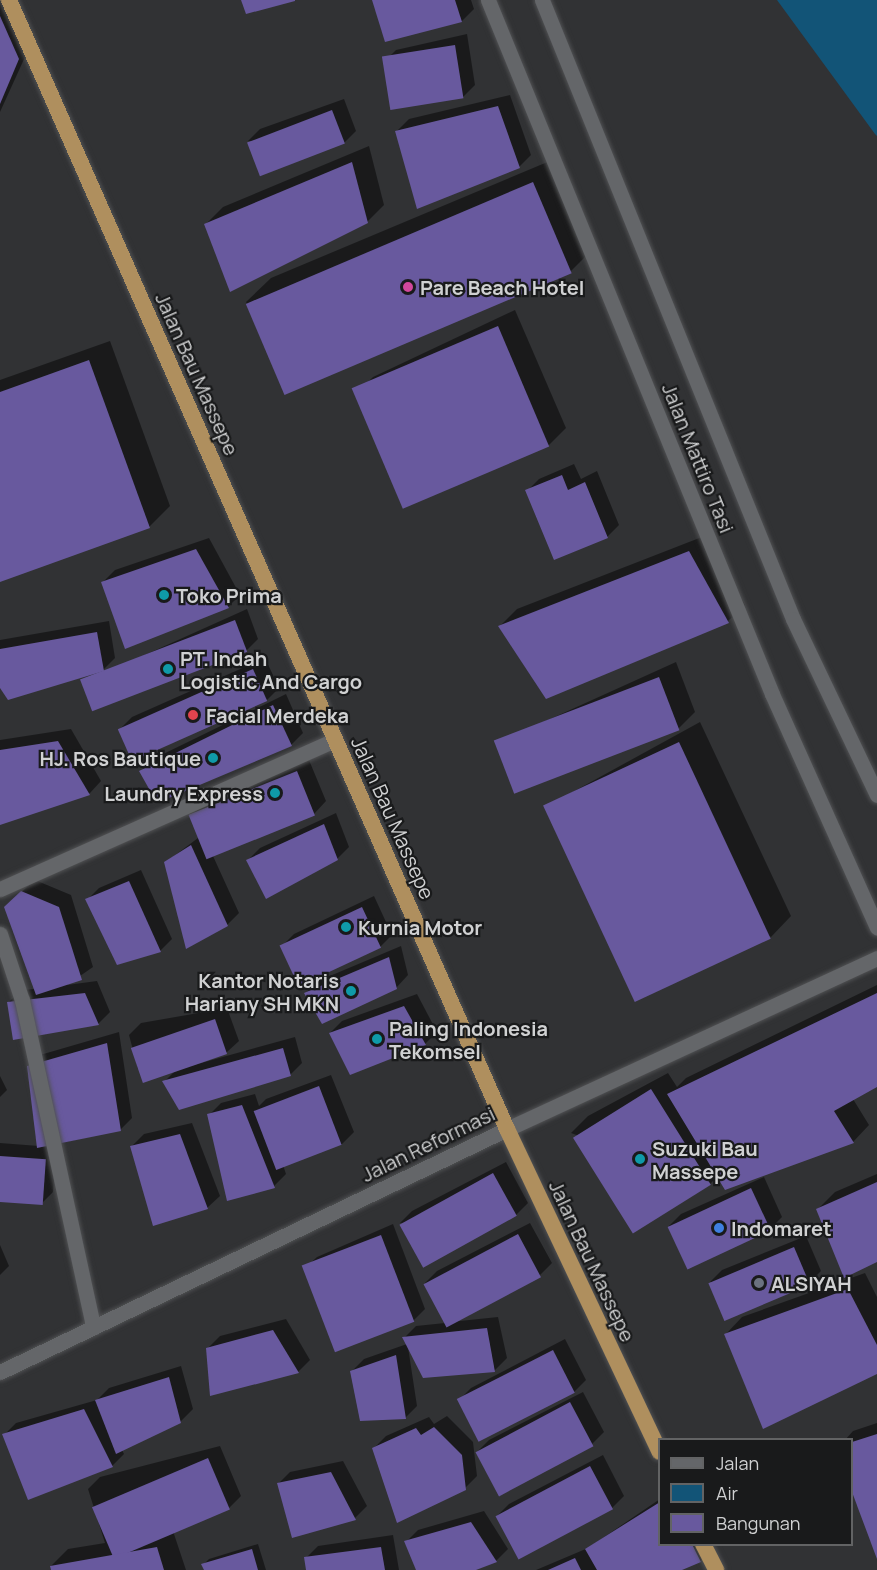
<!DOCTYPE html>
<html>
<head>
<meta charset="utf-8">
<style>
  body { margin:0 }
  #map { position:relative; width:877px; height:1570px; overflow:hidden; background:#313234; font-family:Manrope,sans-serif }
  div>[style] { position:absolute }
  .water>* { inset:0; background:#125477 }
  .shadow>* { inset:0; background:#0007 }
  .building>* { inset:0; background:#68599e; transform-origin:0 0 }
  .roads { filter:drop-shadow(0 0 2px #505153) drop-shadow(0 0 2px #505153) }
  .minor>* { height:15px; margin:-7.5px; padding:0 7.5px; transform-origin:7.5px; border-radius:7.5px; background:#646669 }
  .secondary>* { height:15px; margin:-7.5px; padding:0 7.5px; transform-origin:7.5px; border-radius:7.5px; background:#646669 }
  .trunk>* { height:16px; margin:-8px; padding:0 8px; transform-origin:8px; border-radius:8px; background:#af8f5e }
  .dots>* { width:16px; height:16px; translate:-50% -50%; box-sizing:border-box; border:3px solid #191a1b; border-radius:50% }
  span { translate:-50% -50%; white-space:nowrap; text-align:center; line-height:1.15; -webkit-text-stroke:4.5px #191a1b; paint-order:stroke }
  .poi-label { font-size:20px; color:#d0d1d2; font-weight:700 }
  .left { translate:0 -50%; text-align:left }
  .right { translate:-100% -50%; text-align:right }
  .street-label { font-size:20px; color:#d0d1d2 }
  .legend { position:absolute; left:658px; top:1438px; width:195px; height:108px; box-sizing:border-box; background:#191a1b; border:2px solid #626364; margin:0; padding:8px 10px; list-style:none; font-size:18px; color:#d0d1d2 }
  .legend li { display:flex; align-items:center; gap:12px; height:30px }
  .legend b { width:30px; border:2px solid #626364 }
</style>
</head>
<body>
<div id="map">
  <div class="water">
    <i style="clip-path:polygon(777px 0,877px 0,877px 136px,875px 134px)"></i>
  </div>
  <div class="shadow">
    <i style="clip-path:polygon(0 0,10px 0,30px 46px,0 112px)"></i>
    <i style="clip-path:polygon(374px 0,471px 0,474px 9px,462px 21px)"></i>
    <i style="clip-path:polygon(467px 34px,475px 85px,463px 97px,384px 62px,396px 50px)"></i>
    <i style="clip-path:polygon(510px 95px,531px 155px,519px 167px,397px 131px,409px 119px)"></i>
    <i style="clip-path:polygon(344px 99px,356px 131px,344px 143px,248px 141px,260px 129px)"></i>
    <i style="clip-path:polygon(369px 146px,384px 205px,367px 222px,206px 224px,223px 207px)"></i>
    <i style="clip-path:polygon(557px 158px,595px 247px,571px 271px,284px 392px,246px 302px,271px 278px)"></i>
    <i style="clip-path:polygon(515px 310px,566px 428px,549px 445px,356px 394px,373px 377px)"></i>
    <i style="clip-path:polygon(110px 341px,170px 506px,149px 527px,0 581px,0 380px)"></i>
    <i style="clip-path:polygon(574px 464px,581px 479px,597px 471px,619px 525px,607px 537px,527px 491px,539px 479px)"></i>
    <i style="clip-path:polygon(707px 535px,745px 605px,728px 621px,500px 626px,517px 609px)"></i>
    <i style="clip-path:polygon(209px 538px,240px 595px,228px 607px,126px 647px,103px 582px,115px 570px)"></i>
    <i style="clip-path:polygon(247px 609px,258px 639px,246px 651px,86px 688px,98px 676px)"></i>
    <i style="clip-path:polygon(109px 621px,115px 658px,103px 670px,0 685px,0 640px)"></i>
    <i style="clip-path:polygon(265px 658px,279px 688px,267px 700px,120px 729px,132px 717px)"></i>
    <i style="clip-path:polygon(676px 662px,695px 712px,678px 729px,500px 750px,517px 734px)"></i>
    <i style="clip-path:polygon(286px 694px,303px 733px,291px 745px,141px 771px,153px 759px)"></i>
    <i style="clip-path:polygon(700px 722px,791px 916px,771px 937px,549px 814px,569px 794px)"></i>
    <i style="clip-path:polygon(71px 729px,101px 781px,90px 793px,0 823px,0 740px)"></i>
    <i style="clip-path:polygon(309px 760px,326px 801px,314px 814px,213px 856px,239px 913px,227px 925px,166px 862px,202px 835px,191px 816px,203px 804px)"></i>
    <i style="clip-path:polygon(336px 813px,349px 847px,337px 859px,248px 860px,260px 848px)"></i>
    <i style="clip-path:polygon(141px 870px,172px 939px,160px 951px,87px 900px,99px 888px)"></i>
    <i style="clip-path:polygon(35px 880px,71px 895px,93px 967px,67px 985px,97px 981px,110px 1012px,98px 1024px,9px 1002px,21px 990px,35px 989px,18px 895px)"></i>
    <i style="clip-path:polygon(374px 896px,392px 935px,380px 947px,282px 946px,294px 934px)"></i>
    <i style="clip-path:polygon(401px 946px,408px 975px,396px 988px,306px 993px,318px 981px)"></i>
    <i style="clip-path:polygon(877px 985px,877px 1085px,853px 1099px,869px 1125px,853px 1142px,718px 1176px,710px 1184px,571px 1133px,588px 1116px,668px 1073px,677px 1087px,686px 1078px)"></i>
    <i style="clip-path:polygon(417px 994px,437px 1032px,425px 1044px,351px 1073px,330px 1033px,342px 1021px)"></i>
    <i style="clip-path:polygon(227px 1008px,239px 1041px,227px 1052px,138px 1069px,129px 1035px,141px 1023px)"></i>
    <i style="clip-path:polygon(119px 1032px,132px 1118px,120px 1130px,43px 1147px,57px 1148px,53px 1192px,41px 1204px,0 1200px,0 1143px,39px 1146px,40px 1055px)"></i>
    <i style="clip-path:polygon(295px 1037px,302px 1063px,290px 1075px,164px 1082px,176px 1070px)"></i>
    <i style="clip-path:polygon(331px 1075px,354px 1132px,342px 1144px,283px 1165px,286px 1174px,274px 1186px,209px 1115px,221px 1103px,255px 1094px,259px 1106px,266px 1099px)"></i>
    <i style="clip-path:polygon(0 1076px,7px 1090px,0 1097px)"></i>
    <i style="clip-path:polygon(192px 1123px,220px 1196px,207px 1208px,132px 1146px,144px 1134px)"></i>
    <i style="clip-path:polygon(506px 1162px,528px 1203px,516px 1215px,400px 1223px,412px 1211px)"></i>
    <i style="clip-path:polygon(877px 1174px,877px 1260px,818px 1209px,835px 1192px)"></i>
    <i style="clip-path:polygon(764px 1177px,782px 1217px,770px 1229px,669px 1226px,681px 1214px)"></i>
    <i style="clip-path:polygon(530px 1223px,552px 1263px,540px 1275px,450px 1322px,498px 1317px,507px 1358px,495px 1370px,408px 1347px,417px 1406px,405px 1418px,352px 1371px,364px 1359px,407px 1344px,404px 1338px,416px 1326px,445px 1323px,425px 1283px,437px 1271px)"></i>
    <i style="clip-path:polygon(393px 1224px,425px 1309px,413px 1321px,304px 1269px,317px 1257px)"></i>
    <i style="clip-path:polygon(806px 1236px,821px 1271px,809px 1283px,710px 1282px,722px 1270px)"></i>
    <i style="clip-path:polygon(0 1245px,9px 1266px,0 1275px)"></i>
    <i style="clip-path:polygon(865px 1273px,877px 1297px,877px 1372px,726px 1334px,742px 1317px)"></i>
    <i style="clip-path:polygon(286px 1319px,310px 1360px,298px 1372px,208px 1348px,220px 1336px)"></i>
    <i style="clip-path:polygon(565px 1339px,586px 1380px,574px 1392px,459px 1400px,471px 1388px)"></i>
    <i style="clip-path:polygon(181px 1366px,193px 1409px,180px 1422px,122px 1450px,124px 1454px,112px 1466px,4px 1435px,16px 1423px,97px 1400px,109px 1388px)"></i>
    <i style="clip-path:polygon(583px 1392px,604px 1432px,592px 1444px,477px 1452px,489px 1440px)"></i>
    <i style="clip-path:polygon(447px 1416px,473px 1442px,477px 1476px,465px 1488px,374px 1448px,386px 1436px,429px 1417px,434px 1424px)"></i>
    <i style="clip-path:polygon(877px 1423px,877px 1555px,852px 1488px,852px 1440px,845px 1440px,853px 1431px)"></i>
    <i style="clip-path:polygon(220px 1446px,241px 1496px,229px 1508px,112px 1539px,173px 1531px,186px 1570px,52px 1570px,51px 1566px,68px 1549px,105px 1543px,88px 1489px,100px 1477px)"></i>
    <i style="clip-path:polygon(603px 1455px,624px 1496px,612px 1508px,497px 1516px,509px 1504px)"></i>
    <i style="clip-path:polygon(343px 1461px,367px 1506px,355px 1518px,278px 1484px,290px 1472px)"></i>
    <i style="clip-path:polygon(660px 1499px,660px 1544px,710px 1544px,712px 1549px,700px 1561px,678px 1570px,536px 1570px,588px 1548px)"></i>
    <i style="clip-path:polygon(484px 1511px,508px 1549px,496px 1561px,472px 1570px,417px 1570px,406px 1542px,418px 1530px)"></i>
    <i style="clip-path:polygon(393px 1535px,399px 1570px,308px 1570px,306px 1558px,318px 1546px)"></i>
    <i style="clip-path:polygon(258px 1544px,266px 1570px,205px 1570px,203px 1565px,209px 1559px)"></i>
  </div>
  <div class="building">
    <i style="clip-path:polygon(241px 0,295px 0,295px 1px,246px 14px)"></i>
    <i style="clip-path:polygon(372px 0,455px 0,462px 22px,385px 42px)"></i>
    <i style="clip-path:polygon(0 16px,19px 59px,0 104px)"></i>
    <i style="left:455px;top:45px;width:54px;height:74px;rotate:81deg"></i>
    <i style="clip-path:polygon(498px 106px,520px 168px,417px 209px,395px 131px)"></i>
    <i style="left:332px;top:110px;width:36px;height:91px;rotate:69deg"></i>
    <i style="clip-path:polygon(352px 162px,368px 223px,230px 292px,204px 224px)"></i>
    <i style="left:533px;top:182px;width:99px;height:312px;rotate:67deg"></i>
    <i style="left:498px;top:326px;width:131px;height:159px;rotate:67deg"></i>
    <i style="clip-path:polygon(89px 360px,150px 528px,0 582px,0 392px)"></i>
    <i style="clip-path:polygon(562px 475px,568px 490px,585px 482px,608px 538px,554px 560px,525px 490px)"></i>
    <i style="clip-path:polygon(196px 549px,229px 608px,125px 649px,101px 582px)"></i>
    <i style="clip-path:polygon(689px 551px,729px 623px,546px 699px,498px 626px)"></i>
    <i style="left:235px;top:620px;width:34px;height:166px;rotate:69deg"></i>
    <i style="clip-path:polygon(97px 632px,104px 671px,8px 700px,0 688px,0 649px)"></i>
    <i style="left:253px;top:669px;width:35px;height:148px;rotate:66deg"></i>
    <i style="left:659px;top:677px;width:57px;height:177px;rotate:69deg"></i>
    <i style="clip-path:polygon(273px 705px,292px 746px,157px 803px,139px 771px)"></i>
    <i style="clip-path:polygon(58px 741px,90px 795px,0 825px,0 750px)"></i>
    <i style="left:679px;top:742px;width:217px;height:150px;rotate:65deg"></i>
    <i style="left:297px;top:771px;width:48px;height:117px;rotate:68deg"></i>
    <i style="clip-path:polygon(324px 824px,338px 860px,266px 899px,246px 860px)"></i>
    <i style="clip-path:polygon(191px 845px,228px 926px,186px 949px,164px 862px)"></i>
    <i style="clip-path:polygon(129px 881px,161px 952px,117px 965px,85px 899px)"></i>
    <i style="clip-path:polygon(21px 891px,59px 907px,82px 980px,36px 995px,4px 907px)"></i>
    <i style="left:362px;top:907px;width:45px;height:91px;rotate:65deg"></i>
    <i style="clip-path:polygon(389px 957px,397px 989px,322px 1024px,304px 993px)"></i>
    <i style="clip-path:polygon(85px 993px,99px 1025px,13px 1040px,7px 1002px)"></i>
    <i style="clip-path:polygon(877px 993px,877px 1087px,834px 1111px,854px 1143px,725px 1190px,667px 1094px)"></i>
    <i style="clip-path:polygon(404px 1006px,426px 1045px,350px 1075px,329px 1033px)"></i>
    <i style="left:215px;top:1019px;width:37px;height:89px;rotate:71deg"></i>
    <i style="clip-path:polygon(107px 1043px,121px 1131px,37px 1148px,27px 1066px)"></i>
    <i style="clip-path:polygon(283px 1048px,291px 1076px,179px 1110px,162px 1081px)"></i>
    <i style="left:319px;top:1086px;width:63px;height:70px;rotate:69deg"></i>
    <i style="left:651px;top:1089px;width:113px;height:92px;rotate:58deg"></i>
    <i style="clip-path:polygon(242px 1105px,275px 1188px,227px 1201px,207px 1114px)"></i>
    <i style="clip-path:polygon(180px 1134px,208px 1209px,153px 1226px,130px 1146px)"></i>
    <i style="left:0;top:1156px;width:46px;height:46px;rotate:4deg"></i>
    <i style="left:493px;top:1173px;width:49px;height:107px;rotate:61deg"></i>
    <i style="clip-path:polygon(877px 1182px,877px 1262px,844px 1278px,816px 1209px)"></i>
    <i style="left:751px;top:1188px;width:47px;height:92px;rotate:65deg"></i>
    <i style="left:518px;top:1234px;width:49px;height:107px;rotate:62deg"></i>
    <i style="left:381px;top:1235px;width:93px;height:85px;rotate:69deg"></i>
    <i style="left:794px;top:1247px;width:41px;height:93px;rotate:67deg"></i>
    <i style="clip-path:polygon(848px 1289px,877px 1345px,877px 1374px,763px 1429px,724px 1334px)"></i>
    <i style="clip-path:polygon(487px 1328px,495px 1372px,423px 1378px,402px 1337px)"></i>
    <i style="clip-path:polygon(273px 1330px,299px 1373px,210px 1396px,206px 1348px)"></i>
    <i style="left:553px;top:1350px;width:48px;height:108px;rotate:63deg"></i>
    <i style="clip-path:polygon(396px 1355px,406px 1419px,360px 1421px,350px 1371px)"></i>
    <i style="clip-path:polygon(169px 1377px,181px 1423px,116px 1454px,95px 1400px)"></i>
    <i style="left:570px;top:1402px;width:50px;height:107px;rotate:62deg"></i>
    <i style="clip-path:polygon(84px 1409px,113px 1467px,28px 1500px,2px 1434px)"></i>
    <i style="clip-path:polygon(434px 1427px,462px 1455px,466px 1490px,397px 1523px,372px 1448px,416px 1428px,421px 1435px)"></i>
    <i style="clip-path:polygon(877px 1434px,877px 1559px,852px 1492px,852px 1442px)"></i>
    <i style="left:208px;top:1458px;width:56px;height:126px;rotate:67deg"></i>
    <i style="left:590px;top:1466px;width:49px;height:107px;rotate:62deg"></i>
    <i style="clip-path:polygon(331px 1472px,356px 1520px,292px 1538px,277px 1483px)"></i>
    <i style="clip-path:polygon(660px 1502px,660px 1544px,692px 1544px,701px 1562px,682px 1570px,597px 1570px,585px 1549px)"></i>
    <i style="clip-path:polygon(471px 1522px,497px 1562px,476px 1570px,416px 1570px,404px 1541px)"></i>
    <i style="clip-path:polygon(157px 1547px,164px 1570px,51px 1570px,50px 1566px)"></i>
    <i style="clip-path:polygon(381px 1547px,385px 1570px,306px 1570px,304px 1557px)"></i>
    <i style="clip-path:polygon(252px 1549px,258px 1570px,204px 1570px,201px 1564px)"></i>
    <i style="clip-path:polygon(575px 1558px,581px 1570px,548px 1570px)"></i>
  </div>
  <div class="roads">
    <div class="minor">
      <i style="left:0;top:889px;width:367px;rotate:-24deg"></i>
      <i style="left:0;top:934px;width:70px;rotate:71.6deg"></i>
      <i style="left:22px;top:1000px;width:335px;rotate:77.7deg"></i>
      <i style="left:0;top:1372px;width:562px;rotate:-25.61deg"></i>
      <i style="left:507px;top:1129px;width:408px;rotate:-24.8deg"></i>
    </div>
    <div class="secondary">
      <i style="left:488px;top:0;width:750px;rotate:67.74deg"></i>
      <i style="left:772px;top:694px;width:256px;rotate:65.8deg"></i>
      <i style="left:542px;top:0;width:668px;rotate:67.93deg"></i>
      <i style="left:793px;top:619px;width:195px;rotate:64.5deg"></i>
    </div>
    <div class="trunk">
      <i style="left:9px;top:0;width:1234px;rotate:66.2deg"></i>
      <i style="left:507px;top:1129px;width:357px;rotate:64.7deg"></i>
      <i style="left:703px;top:1544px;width:29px;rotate:63deg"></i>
    </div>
  </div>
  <div class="dots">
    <i style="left:408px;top:287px;background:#d1479c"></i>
    <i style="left:164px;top:595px;background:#0f9aa8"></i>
    <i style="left:168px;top:669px;background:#0f9aa8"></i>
    <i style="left:193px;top:715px;background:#e0444e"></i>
    <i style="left:213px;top:758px;background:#0f9aa8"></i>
    <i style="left:275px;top:793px;background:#0f9aa8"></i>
    <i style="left:346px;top:927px;background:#0f9aa8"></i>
    <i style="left:351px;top:991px;background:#0f9aa8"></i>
    <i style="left:377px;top:1039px;background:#0f9aa8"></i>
    <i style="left:640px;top:1159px;background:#0f9aa8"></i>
    <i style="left:719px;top:1228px;background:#3f7fe0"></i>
    <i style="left:759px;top:1283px;background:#6b7280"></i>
  </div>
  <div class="poi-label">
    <span class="left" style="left:420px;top:287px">Pare Beach Hotel</span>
    <span class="left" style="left:176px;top:595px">Toko Prima</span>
    <span class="left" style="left:180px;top:670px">PT. Indah<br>Logistic And Cargo</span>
    <span class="left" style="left:206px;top:715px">Facial Merdeka</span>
    <span class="right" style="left:201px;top:758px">HJ. Ros Bautique</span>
    <span class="right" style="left:263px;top:793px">Laundry Express</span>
    <span class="left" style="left:358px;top:927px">Kurnia Motor</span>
    <span class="right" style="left:339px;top:992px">Kantor Notaris<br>Hariany SH MKN</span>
    <span class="left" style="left:389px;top:1040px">Paling Indonesia<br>Tekomsel</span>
    <span class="left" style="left:652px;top:1160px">Suzuki Bau<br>Massepe</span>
    <span class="left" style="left:731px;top:1228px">Indomaret</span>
    <span class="left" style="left:771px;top:1283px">ALSIYAH</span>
  </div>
  <div class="street-label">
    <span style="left:197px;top:374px;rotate:66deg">Jalan Bau Massepe</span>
    <span style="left:698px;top:458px;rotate:68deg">Jalan Mattiro Tasi</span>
    <span style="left:393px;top:818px;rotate:66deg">Jalan Bau Massepe</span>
    <span style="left:428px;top:1144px;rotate:-26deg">Jalan Reformasi</span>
    <span style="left:592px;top:1261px;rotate:65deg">Jalan Bau Massepe</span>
  </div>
  <ul class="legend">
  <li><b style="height:8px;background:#646669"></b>Jalan</li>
  <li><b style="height:16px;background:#125477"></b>Air</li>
  <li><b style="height:16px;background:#68599e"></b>Bangunan</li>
  </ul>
</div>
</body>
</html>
